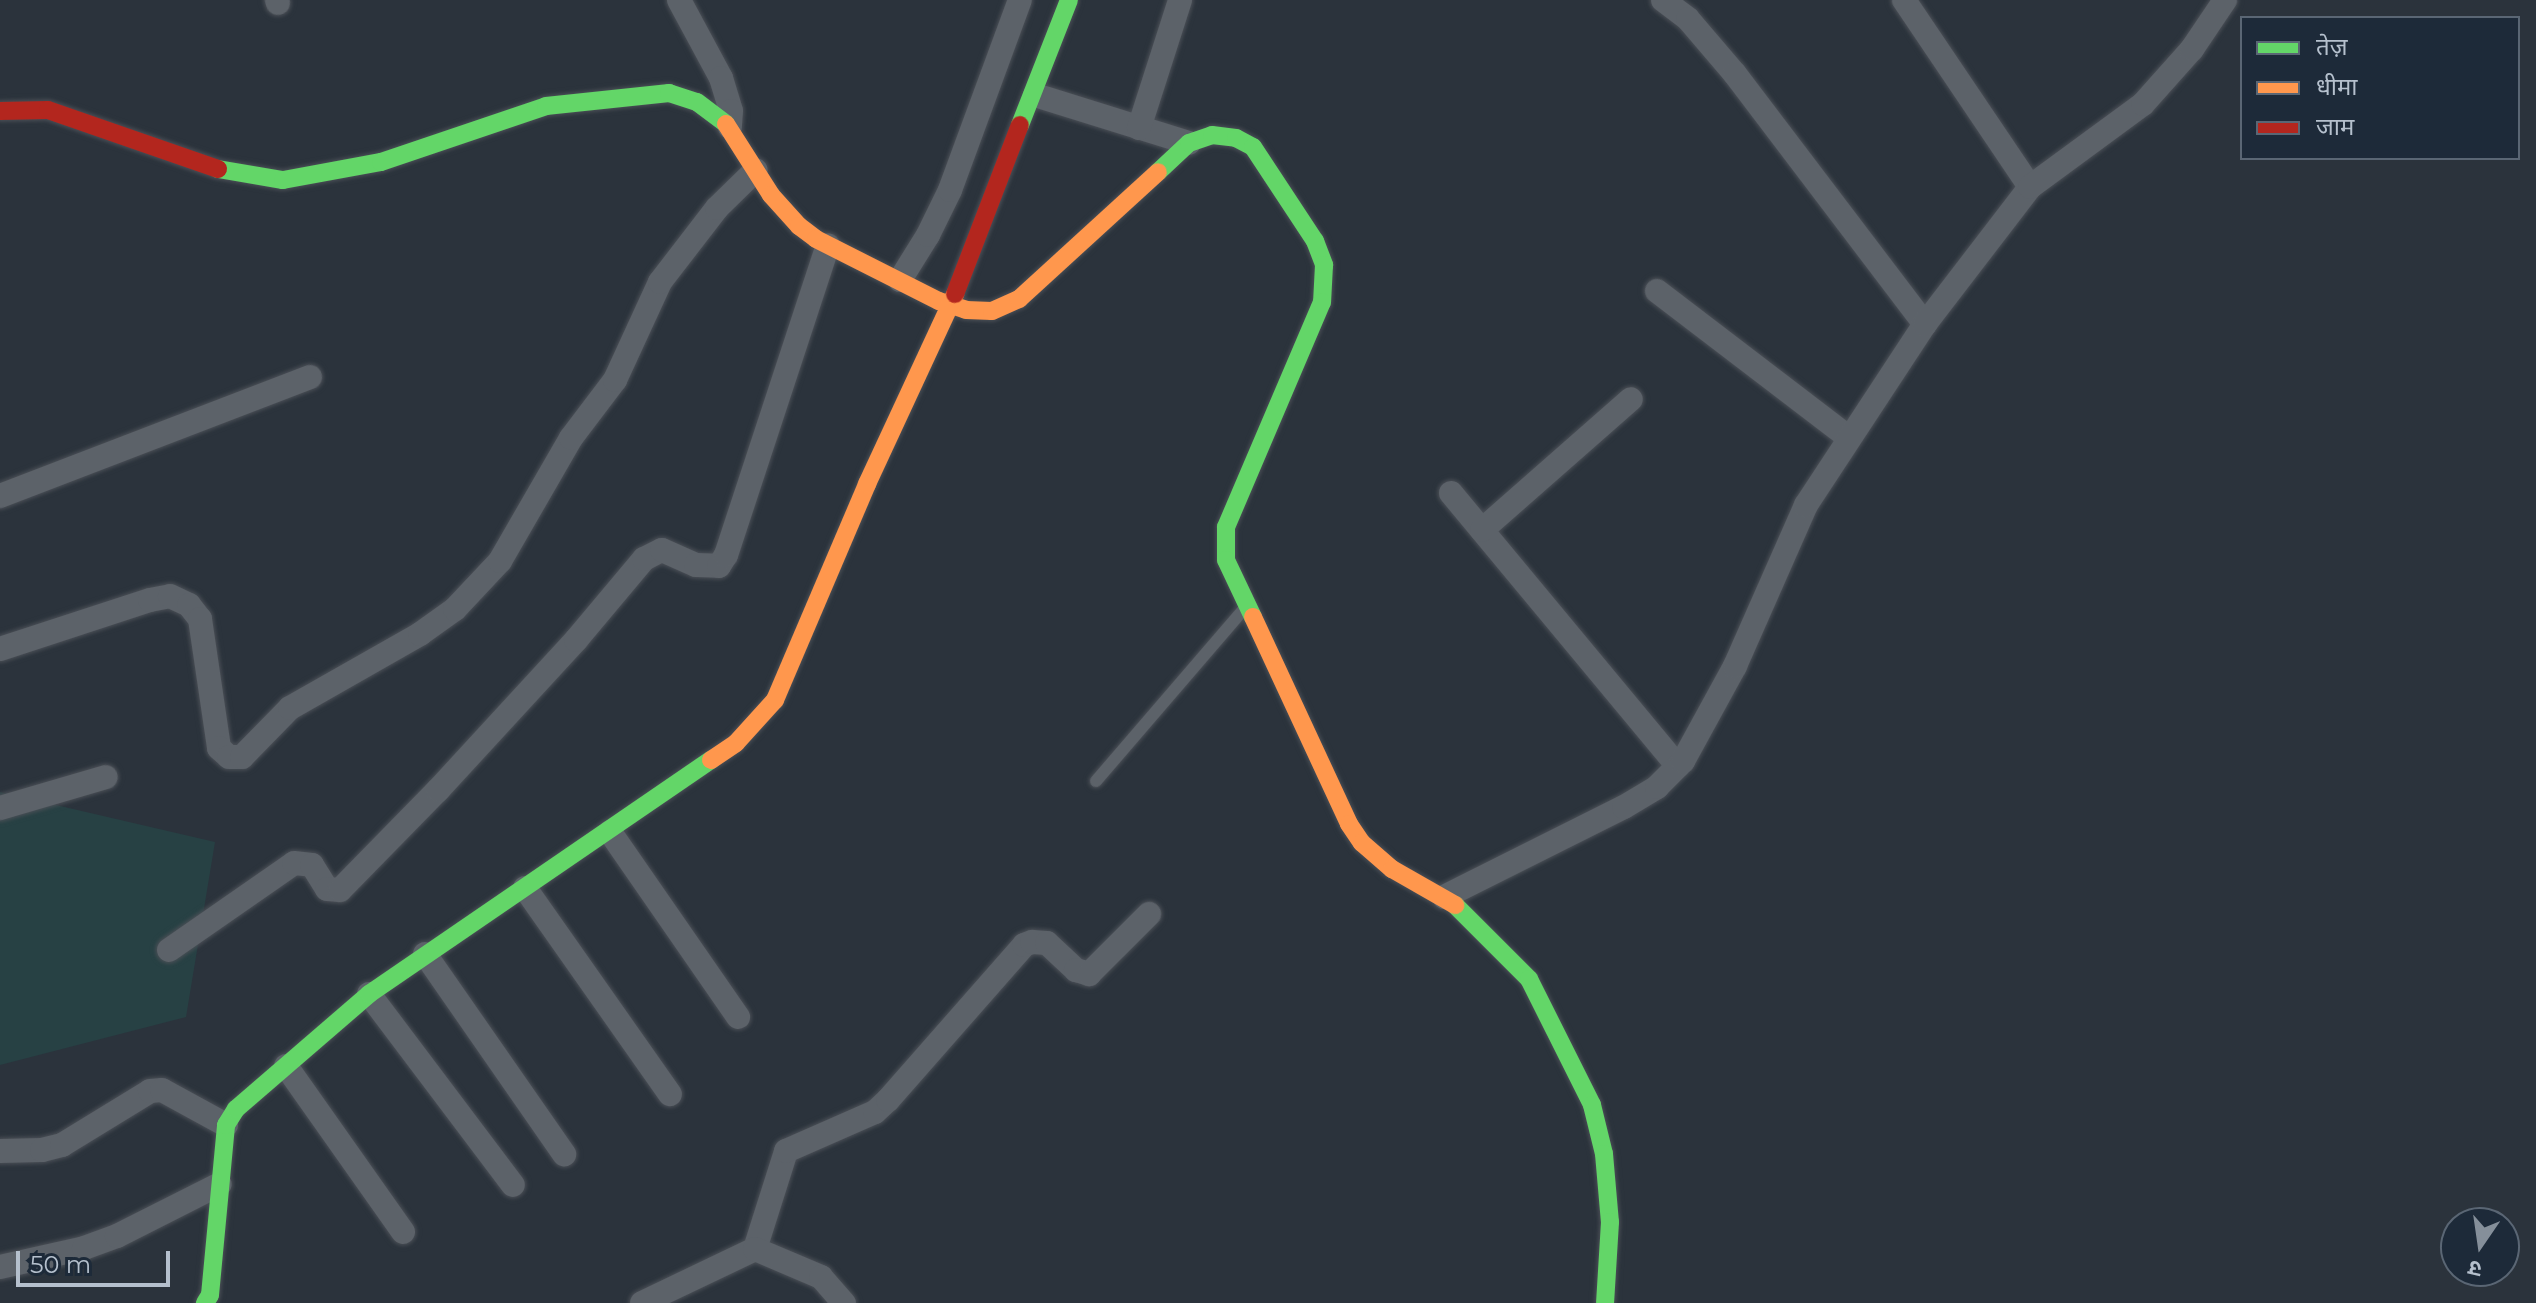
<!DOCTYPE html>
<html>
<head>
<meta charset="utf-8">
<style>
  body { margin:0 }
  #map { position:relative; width:2536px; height:1303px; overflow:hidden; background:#2b333c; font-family:Montserrat,"Noto Sans Devanagari",sans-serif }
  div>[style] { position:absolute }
  .green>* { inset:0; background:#274144 }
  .roads { filter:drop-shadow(0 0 2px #4a4f56) drop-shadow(0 0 2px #4a4f56) }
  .lane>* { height:12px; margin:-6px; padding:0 6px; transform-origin:6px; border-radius:6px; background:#5c6269 }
  .street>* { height:24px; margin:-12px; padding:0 12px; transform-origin:12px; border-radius:12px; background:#5c6269 }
  .fast>* { height:18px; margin:-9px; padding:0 9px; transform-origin:9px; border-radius:9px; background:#63d668 }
  .slow>* { height:18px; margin:-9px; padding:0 9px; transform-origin:9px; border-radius:9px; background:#ff974d }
  .jam>* { height:18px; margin:-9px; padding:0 9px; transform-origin:9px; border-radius:9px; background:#b3261e }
  span { translate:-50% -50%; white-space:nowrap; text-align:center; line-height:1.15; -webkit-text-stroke:6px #1d2a39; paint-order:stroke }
  .legend { position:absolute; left:2240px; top:16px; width:280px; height:144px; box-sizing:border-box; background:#1d2a39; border:2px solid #5a6674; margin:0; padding:10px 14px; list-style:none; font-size:24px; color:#b5c0cd }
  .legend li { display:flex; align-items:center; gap:16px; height:40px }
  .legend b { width:40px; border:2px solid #5a6674 }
  .north { position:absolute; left:2440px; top:1207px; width:80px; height:80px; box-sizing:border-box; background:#1d2a39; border:2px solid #5a6674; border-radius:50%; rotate:193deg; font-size:22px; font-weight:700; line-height:32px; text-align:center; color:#b5c0cd }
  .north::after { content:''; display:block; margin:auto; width:28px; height:36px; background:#858f9a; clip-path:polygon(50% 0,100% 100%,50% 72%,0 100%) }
  .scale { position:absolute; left:16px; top:1251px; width:154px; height:36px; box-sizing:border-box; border:4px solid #b5c0cd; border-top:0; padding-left:10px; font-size:24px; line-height:28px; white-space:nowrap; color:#b5c0cd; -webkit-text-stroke:6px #1d2a39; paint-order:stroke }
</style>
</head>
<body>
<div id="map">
  <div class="green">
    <i style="clip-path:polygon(0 792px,215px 842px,186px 1017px,0 1065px)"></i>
  </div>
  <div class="roads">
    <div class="lane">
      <i style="left:1096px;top:781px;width:228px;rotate:-49.3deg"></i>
    </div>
    <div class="street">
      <i style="left:277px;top:0;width:3px;rotate:72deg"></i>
      <i style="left:679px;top:0;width:89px;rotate:61.7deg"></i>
      <i style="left:721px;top:78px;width:34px;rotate:73deg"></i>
      <i style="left:731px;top:111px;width:16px;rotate:94deg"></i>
      <i style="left:1663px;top:0;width:31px;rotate:37deg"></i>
      <i style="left:1688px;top:19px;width:72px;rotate:49.5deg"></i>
      <i style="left:1735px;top:74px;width:314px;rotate:52.8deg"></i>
      <i style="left:1904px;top:0;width:225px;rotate:56deg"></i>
      <i style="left:1035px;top:95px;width:161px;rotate:17.3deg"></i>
      <i style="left:1139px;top:128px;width:134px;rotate:-72.2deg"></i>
      <i style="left:900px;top:280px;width:53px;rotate:-58.1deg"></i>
      <i style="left:928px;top:235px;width:50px;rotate:-63.9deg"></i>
      <i style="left:950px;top:190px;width:202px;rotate:-69.8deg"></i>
      <i style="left:1657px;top:291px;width:240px;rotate:37.4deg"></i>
      <i style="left:1451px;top:493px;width:355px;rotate:50.3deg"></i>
      <i style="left:0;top:496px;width:332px;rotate:-21deg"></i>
      <i style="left:1482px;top:530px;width:198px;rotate:-41.3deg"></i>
      <i style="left:0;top:649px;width:158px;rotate:-18.1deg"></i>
      <i style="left:150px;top:600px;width:20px;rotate:-11deg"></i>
      <i style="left:170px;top:596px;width:21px;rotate:25deg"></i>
      <i style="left:189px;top:605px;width:18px;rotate:52deg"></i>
      <i style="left:200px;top:619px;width:130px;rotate:81.6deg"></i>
      <i style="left:219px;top:748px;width:13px;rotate:42deg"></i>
      <i style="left:229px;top:757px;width:13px"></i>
      <i style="left:242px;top:757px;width:69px;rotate:-45.6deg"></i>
      <i style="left:290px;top:708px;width:150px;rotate:-29.6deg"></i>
      <i style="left:420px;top:634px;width:43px;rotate:-35.5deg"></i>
      <i style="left:455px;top:609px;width:66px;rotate:-46.8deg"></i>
      <i style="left:500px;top:561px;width:142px;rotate:-60deg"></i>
      <i style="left:571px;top:438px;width:73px;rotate:-52.8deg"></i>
      <i style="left:615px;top:380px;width:108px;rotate:-65.3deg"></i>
      <i style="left:660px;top:282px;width:93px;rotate:-52.4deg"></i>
      <i style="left:717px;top:208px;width:54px;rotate:-44.3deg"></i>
      <i style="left:0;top:808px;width:110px;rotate:-16.3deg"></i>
      <i style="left:610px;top:832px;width:225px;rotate:55.3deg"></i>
      <i style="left:525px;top:888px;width:252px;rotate:54.9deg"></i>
      <i style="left:1444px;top:897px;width:201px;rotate:-26.6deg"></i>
      <i style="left:1624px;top:807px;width:39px;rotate:-31deg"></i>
      <i style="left:1657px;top:787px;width:37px;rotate:-45deg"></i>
      <i style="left:1683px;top:761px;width:108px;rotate:-61.3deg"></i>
      <i style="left:1735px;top:666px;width:176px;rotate:-66.2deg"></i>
      <i style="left:1806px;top:505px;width:217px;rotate:-56.7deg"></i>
      <i style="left:1925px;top:324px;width:173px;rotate:-52.5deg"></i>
      <i style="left:2030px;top:187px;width:140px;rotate:-36.3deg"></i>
      <i style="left:2143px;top:104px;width:74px;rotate:-48.3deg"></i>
      <i style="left:2192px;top:49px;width:59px;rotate:-56deg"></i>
      <i style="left:169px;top:950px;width:152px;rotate:-34.8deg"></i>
      <i style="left:294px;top:863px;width:18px;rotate:6deg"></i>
      <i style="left:312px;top:865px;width:28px;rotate:58deg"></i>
      <i style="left:327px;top:889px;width:13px;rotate:4deg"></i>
      <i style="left:340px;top:890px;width:140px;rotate:-45.6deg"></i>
      <i style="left:438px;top:790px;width:204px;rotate:-47.4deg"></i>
      <i style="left:576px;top:640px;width:106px;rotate:-50deg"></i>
      <i style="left:644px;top:559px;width:20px;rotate:-27deg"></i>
      <i style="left:662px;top:550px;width:37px;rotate:24deg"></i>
      <i style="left:696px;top:565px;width:23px;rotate:2deg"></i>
      <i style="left:719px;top:566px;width:13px;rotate:-58deg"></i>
      <i style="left:726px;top:555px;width:326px;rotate:-71.8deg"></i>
      <i style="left:425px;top:954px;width:244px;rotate:55.2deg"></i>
      <i style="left:369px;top:994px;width:239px;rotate:53deg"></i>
      <i style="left:286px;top:1066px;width:203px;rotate:54.8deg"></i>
      <i style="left:0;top:1151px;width:42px;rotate:-1.4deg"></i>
      <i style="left:42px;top:1150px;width:21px;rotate:-14deg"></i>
      <i style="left:62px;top:1145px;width:103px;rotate:-31.5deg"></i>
      <i style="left:150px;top:1091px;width:12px;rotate:-5deg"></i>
      <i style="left:162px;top:1090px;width:73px;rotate:28.7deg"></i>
      <i style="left:755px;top:1249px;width:103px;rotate:-72.4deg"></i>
      <i style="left:786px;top:1151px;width:97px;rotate:-23.7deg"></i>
      <i style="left:875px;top:1112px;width:18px;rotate:-43deg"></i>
      <i style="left:888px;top:1100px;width:206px;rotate:-48.7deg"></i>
      <i style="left:1024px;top:945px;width:9px;rotate:-21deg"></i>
      <i style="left:1032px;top:942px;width:15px;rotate:4deg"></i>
      <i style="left:1047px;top:943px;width:40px;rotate:43deg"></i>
      <i style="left:1076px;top:970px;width:14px;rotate:17deg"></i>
      <i style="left:1089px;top:974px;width:85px;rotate:-45deg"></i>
      <i style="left:0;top:1267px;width:86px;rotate:-12.7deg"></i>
      <i style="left:84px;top:1248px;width:35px;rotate:-20deg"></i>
      <i style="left:117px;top:1236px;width:115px;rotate:-26.8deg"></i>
      <i style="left:642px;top:1303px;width:125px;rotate:-25.5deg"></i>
      <i style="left:755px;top:1249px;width:72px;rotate:23deg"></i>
      <i style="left:821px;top:1277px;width:35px;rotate:49deg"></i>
    </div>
    <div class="fast">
      <i style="left:1020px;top:125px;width:134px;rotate:-68.6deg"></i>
      <i style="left:218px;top:169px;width:66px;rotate:9.6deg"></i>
      <i style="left:283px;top:180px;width:100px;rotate:-10.4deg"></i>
      <i style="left:381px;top:162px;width:174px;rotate:-18.7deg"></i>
      <i style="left:546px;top:106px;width:124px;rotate:-6deg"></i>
      <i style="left:669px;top:93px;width:29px;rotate:18deg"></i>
      <i style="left:697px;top:102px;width:36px;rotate:37deg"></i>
      <i style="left:1158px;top:172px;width:42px;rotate:-43.1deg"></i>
      <i style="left:1189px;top:143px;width:24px;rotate:-19deg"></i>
      <i style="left:1212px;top:135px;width:24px;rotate:7deg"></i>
      <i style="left:1236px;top:138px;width:19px;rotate:28deg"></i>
      <i style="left:1253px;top:147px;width:113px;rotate:56.6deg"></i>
      <i style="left:1315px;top:241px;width:26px;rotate:69deg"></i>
      <i style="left:1324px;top:265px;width:37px;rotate:93deg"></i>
      <i style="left:1322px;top:302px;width:245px;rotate:113.1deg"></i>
      <i style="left:1226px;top:527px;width:33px;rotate:90deg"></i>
      <i style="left:1226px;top:560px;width:63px;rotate:64.7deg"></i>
      <i style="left:1455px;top:905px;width:105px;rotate:45deg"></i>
      <i style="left:1529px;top:979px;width:141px;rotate:63.4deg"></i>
      <i style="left:1592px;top:1105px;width:50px;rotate:76.2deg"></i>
      <i style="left:1604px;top:1154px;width:68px;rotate:85deg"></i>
      <i style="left:1610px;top:1222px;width:81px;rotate:93.5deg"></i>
      <i style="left:205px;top:1303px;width:9px;rotate:-58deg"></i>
      <i style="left:210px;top:1295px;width:171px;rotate:-84.6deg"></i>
      <i style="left:226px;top:1125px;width:19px;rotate:-58deg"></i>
      <i style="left:236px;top:1109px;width:176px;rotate:-40.8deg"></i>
      <i style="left:369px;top:994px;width:414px;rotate:-34.4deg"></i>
    </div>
    <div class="slow">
      <i style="left:726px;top:124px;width:84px;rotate:57.6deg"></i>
      <i style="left:771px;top:195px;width:42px;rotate:47.9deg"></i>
      <i style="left:799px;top:226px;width:21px;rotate:37deg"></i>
      <i style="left:816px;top:239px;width:138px;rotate:26.8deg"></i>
      <i style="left:939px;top:301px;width:28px;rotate:18deg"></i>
      <i style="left:966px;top:310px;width:26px;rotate:2deg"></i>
      <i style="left:992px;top:311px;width:30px;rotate:-24deg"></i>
      <i style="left:1019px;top:299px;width:188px;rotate:-42.4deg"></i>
      <i style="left:1253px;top:617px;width:228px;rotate:65.1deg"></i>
      <i style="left:1349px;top:824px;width:23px;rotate:56deg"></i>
      <i style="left:1362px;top:843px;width:40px;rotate:41deg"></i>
      <i style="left:1392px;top:869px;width:73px;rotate:29.7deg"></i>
      <i style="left:711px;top:760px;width:30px;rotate:-34deg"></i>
      <i style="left:736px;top:743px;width:58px;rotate:-47.8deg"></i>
      <i style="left:775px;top:700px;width:235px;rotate:-66.9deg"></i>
      <i style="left:867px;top:484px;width:209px;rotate:-65.1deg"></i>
    </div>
    <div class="jam">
      <i style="left:0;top:111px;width:48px;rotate:-1.2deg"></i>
      <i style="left:48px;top:110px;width:180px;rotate:19.1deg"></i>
      <i style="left:955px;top:294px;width:181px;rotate:-69deg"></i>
    </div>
  </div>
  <ul class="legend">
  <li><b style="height:10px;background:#63d668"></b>तेज़</li>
  <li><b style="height:10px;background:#ff974d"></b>धीमा</li>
  <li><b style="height:10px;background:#b3261e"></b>जाम</li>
  </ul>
  <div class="north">उ</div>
  <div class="scale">50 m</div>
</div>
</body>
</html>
